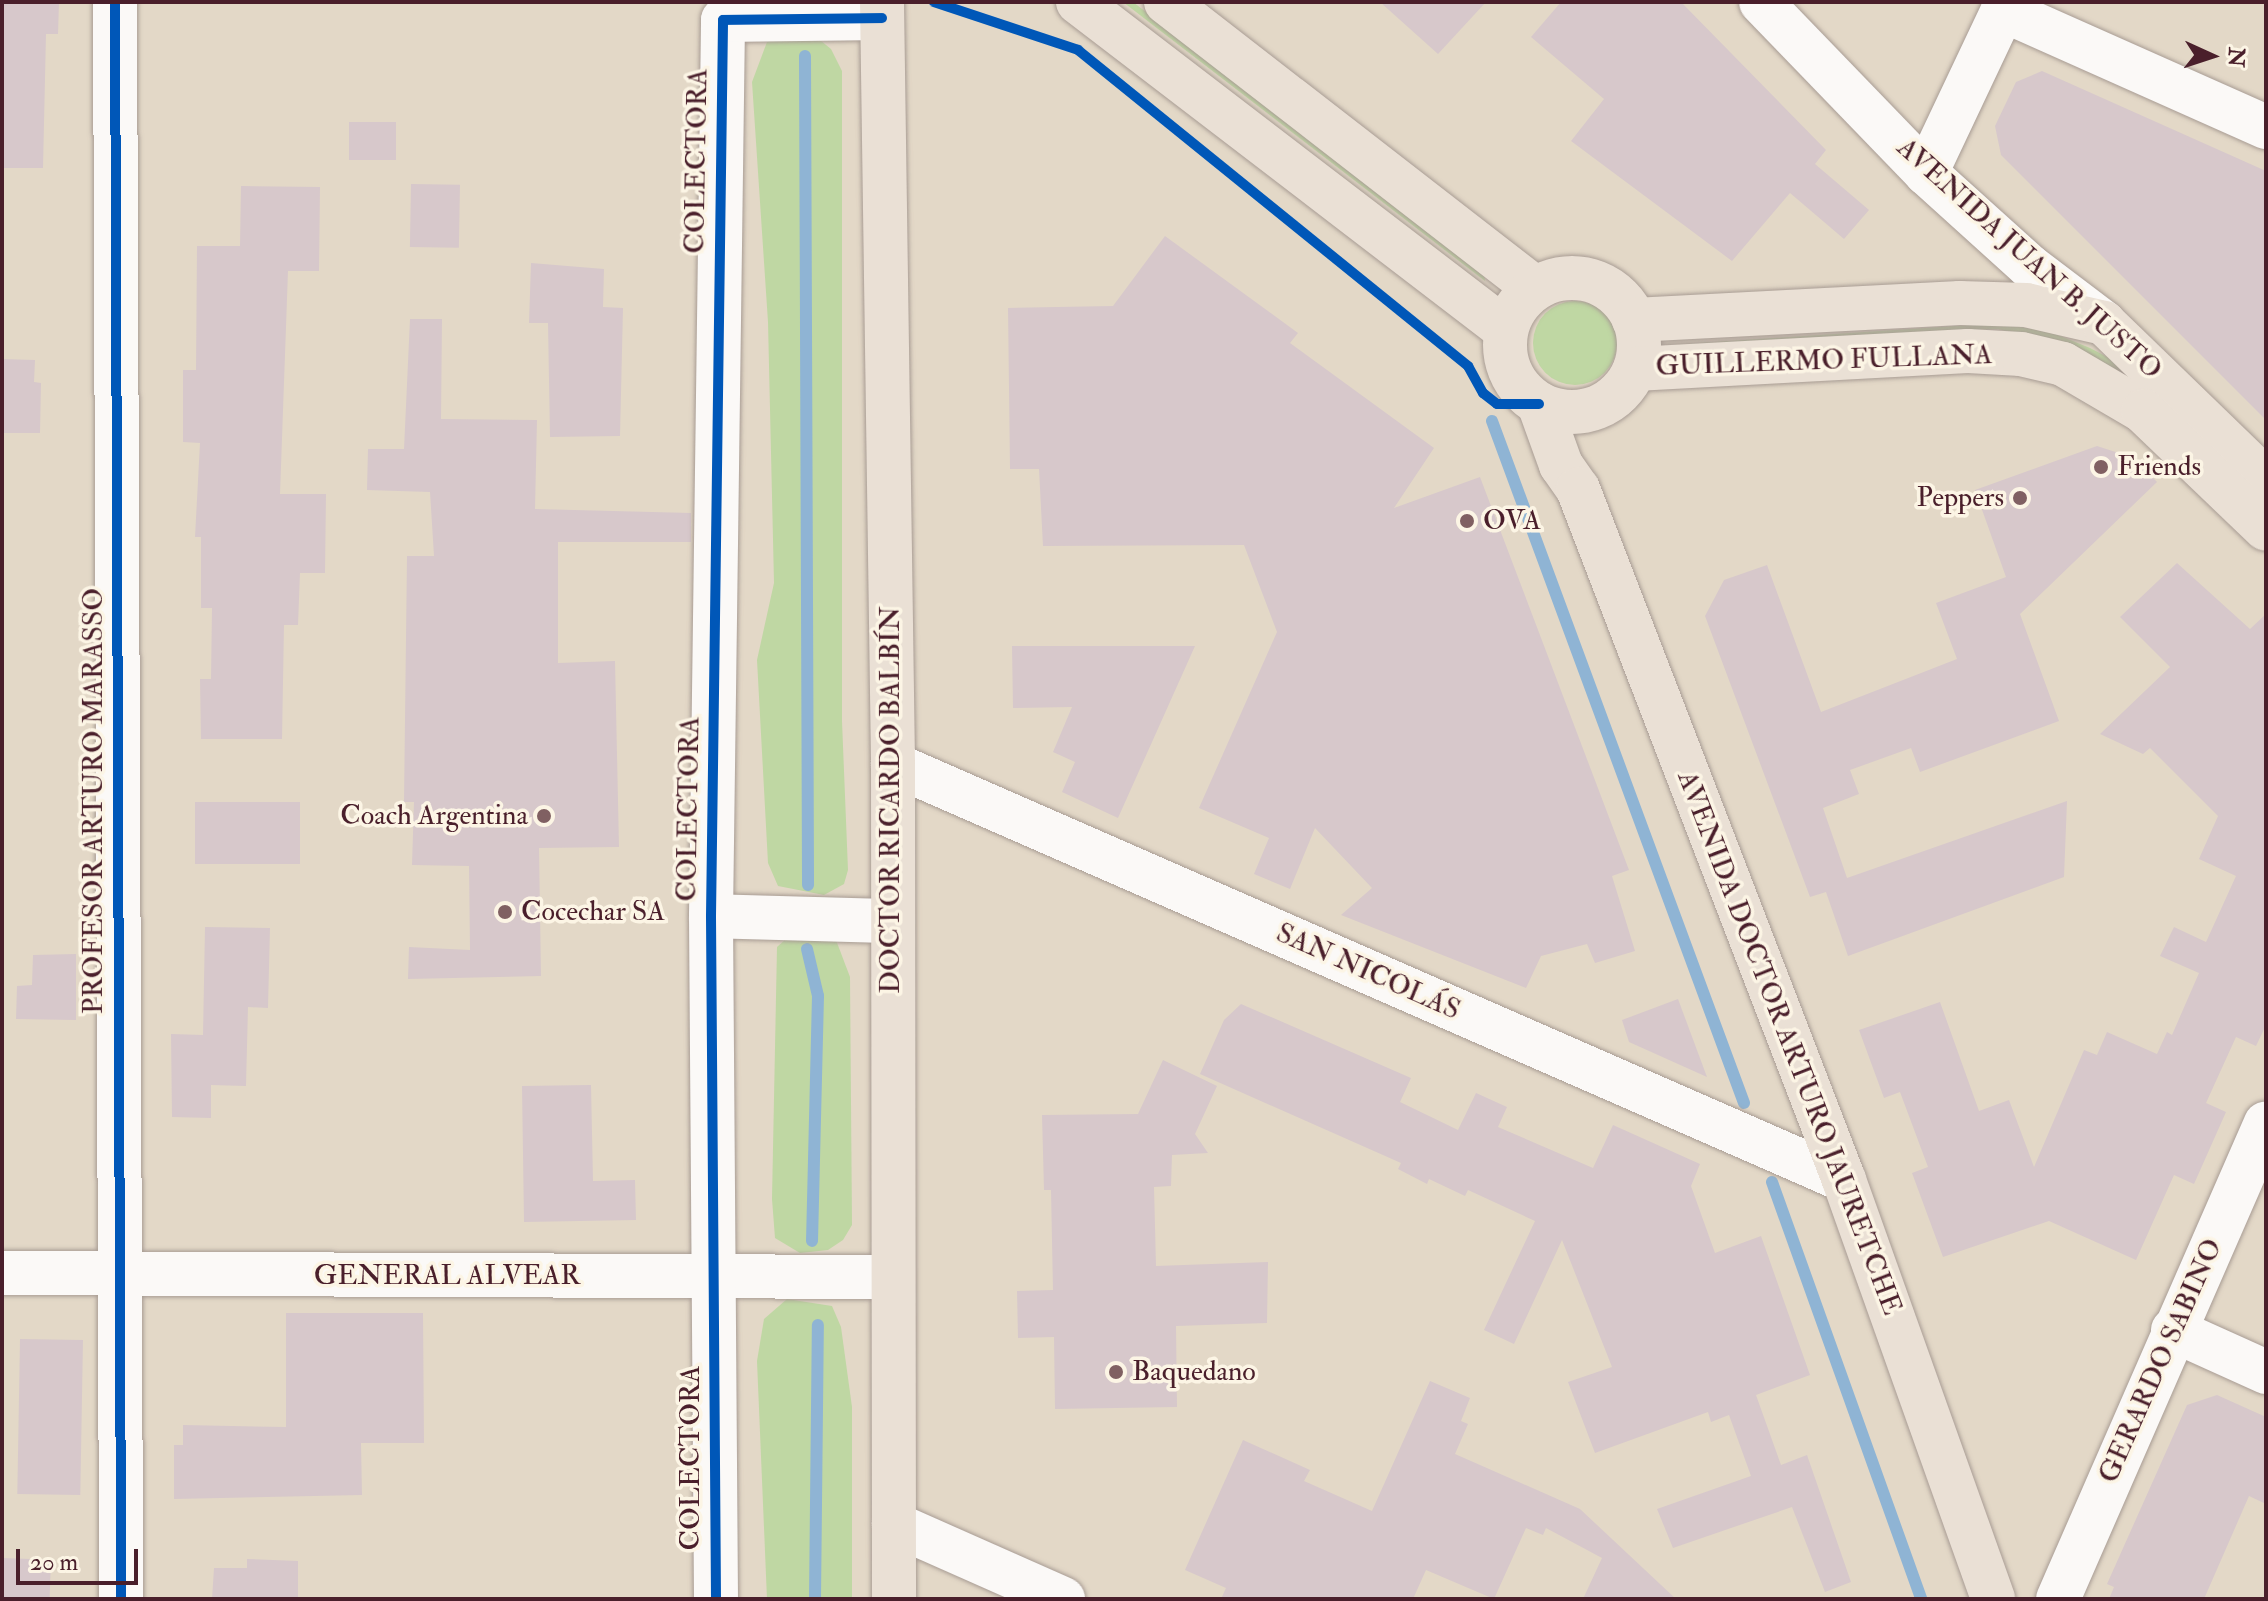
<!DOCTYPE html>
<html>
<head>
<meta charset="utf-8">
<style>
  body { margin:0 }
  #map { position:relative; width:2268px; height:1601px; overflow:hidden; background:#e3d8c7; font-family:"IM FELL Double Pica",serif }
  div>[style] { position:absolute }
  .green>* { inset:0; background:#bfd7a3 }
  .round { border-radius:50% }
  .stream>* { height:12px; margin:-6px; padding:0 6px; transform-origin:6px; border-radius:6px; background:#8fb4d4 }
  .building>* { inset:0; background:#d7c8cb; transform-origin:0 0 }
  .roads { filter:drop-shadow(0 0 2px #a89c94) drop-shadow(0 0 2px #a89c94) }
  .minor>* { height:44px; margin:-22px; padding:0 22px; transform-origin:22px; border-radius:22px; background:#fbf9f7 }
  .major>* { height:44px; margin:-22px; padding:0 22px; transform-origin:22px; border-radius:22px; background:#eae0d5 }
  .major>.ring { margin:-22px; padding:0; box-sizing:content-box; background:none; border:44px solid #eae0d5; border-radius:50% }
  .cycleway>* { height:10px; margin:-5px; padding:0 5px; transform-origin:5px; border-radius:5px; background:#0057b8 }
  .dots>* { width:22px; height:22px; translate:-50% -50%; box-sizing:border-box; border:4px solid #fcf5e5; border-radius:50% }
  span { translate:-50% -50%; white-space:nowrap; text-align:center; line-height:1.15; -webkit-text-stroke:7px #fcf5e5; paint-order:stroke }
  .street-label { font-size:28px; color:#4a1f2b }
  .poi-label { font-size:28px; color:#4a1f2b }
  .left { translate:0 -50%; text-align:left }
  .right { translate:-100% -50%; text-align:right }
  .frame { position:absolute; inset:0; border:4px solid #4a1f2b; pointer-events:none }
  .north { position:absolute; left:2172px; top:16px; width:80px; height:80px; -webkit-text-stroke:6px #fcf5e5; paint-order:stroke; rotate:93deg; font-size:22px; font-weight:700; line-height:32px; text-align:center; color:#4a1f2b }
  .north::after { content:''; display:block; margin:auto; width:28px; height:36px; background:#4a1f2b; clip-path:polygon(50% 0,100% 100%,50% 72%,0 100%) }
  .scale { position:absolute; left:16px; top:1549px; width:122px; height:36px; box-sizing:border-box; border:4px solid #4a1f2b; border-top:0; padding-left:10px; font-size:24px; line-height:28px; white-space:nowrap; color:#4a1f2b; -webkit-text-stroke:6px #fcf5e5; paint-order:stroke }
</style>
</head>
<body>
<div id="map">
  <div class="green">
    <i style="clip-path:polygon(1123px 2px,1133px 2px,1484px 274px,1485px 281px)"></i>
    <i style="clip-path:polygon(792px 31px,815px 36px,831px 49px,842px 71px,842px 721px,848px 870px,844px 884px,824px 895px,778px 886px,768px 863px,757px 660px,774px 583px,768px 322px,752px 82px,767px 42px)"></i>
    <i class="round" style="left:1533px;top:301px;width:84px;height:84px"></i>
    <i style="clip-path:polygon(2000px 323px,2053px 333px,2090px 348px,2113px 360px,2138px 386px,2077px 348px,1998px 329px,1684px 344px)"></i>
    <i style="clip-path:polygon(788px 937px,836px 940px,850px 977px,852px 1225px,843px 1240px,828px 1250px,800px 1253px,775px 1238px,772px 1199px,777px 947px)"></i>
    <i style="clip-path:polygon(787px 1299px,832px 1306px,841px 1327px,852px 1407px,852px 1599px,767px 1599px,757px 1361px,764px 1319px)"></i>
  </div>
  <div class="stream">
    <i style="left:805px;top:56px;width:829px;rotate:89.79deg"></i>
    <i style="left:1492px;top:421px;width:727px;rotate:69.72deg"></i>
    <i style="left:807px;top:949px;width:48px;rotate:76.8deg"></i>
    <i style="left:818px;top:996px;width:245px;rotate:91.4deg"></i>
    <i style="left:1772px;top:1182px;width:443px;rotate:70.3deg"></i>
    <i style="left:815px;top:1599px;width:274px;rotate:-89.4deg"></i>
  </div>
  <div class="building">
    <i style="clip-path:polygon(2px 2px,59px 2px,58px 34px,46px 34px,43px 168px,2px 168px)"></i>
    <i style="clip-path:polygon(1380px 2px,1486px 2px,1438px 54px)"></i>
    <i style="clip-path:polygon(1561px 2px,1681px 2px,1826px 150px,1815px 164px,1869px 210px,1844px 239px,1790px 193px,1732px 261px,1571px 141px,1604px 99px,1531px 37px)"></i>
    <i style="clip-path:polygon(2042px 71px,2266px 171px,2266px 420px,2001px 155px,1995px 126px,2016px 82px)"></i>
    <i style="left:349px;top:122px;width:47px;height:38px"></i>
    <i style="left:411px;top:184px;width:49px;height:63px;rotate:1deg"></i>
    <i style="clip-path:polygon(241px 186px,320px 187px,319px 271px,288px 271px,280px 494px,326px 494px,325px 573px,300px 573px,298px 625px,284px 625px,282px 739px,201px 739px,200px 679px,211px 679px,212px 608px,201px 608px,201px 537px,195px 537px,200px 443px,183px 442px,183px 370px,196px 370px,197px 246px,240px 246px)"></i>
    <i style="clip-path:polygon(1165px 236px,1298px 333px,1290px 343px,1434px 448px,1394px 508px,1480px 477px,1629px 870px,1612px 876px,1635px 951px,1595px 963px,1587px 944px,1541px 956px,1526px 988px,1341px 915px,1372px 888px,1315px 828px,1290px 889px,1254px 874px,1269px 838px,1199px 808px,1277px 632px,1244px 545px,1043px 546px,1039px 469px,1010px 469px,1008px 308px,1113px 306px)"></i>
    <i style="clip-path:polygon(531px 263px,604px 269px,603px 307px,623px 308px,620px 436px,550px 437px,548px 323px,529px 323px)"></i>
    <i style="clip-path:polygon(410px 319px,442px 319px,441px 419px,537px 420px,535px 509px,691px 513px,691px 542px,558px 542px,558px 663px,615px 661px,619px 847px,539px 848px,541px 976px,408px 979px,409px 947px,470px 950px,469px 866px,412px 865px,414px 802px,404px 802px,407px 556px,434px 556px,430px 492px,367px 490px,368px 449px,404px 449px)"></i>
    <i style="clip-path:polygon(2px 359px,35px 360px,34px 382px,41px 383px,40px 433px,2px 433px)"></i>
    <i style="clip-path:polygon(2097px 446px,2134px 458px,2157px 482px,2020px 614px,2059px 721px,1920px 772px,1911px 748px,1850px 770px,1859px 794px,1823px 808px,1847px 878px,2067px 801px,2064px 877px,1848px 956px,1826px 892px,1810px 897px,1705px 616px,1724px 580px,1767px 565px,1821px 712px,1957px 659px,1936px 603px,2006px 577px,1975px 490px)"></i>
    <i style="clip-path:polygon(2177px 563px,2250px 629px,2266px 614px,2266px 1025px,2256px 1046px,2236px 1037px,2206px 1103px,2226px 1112px,2194px 1184px,2174px 1175px,2136px 1260px,2049px 1221px,1943px 1257px,1912px 1173px,1928px 1167px,1900px 1092px,1884px 1098px,1859px 1030px,1940px 1002px,1979px 1111px,2009px 1100px,2034px 1167px,2084px 1050px,2097px 1055px,2107px 1032px,2157px 1054px,2167px 1032px,2172px 1035px,2199px 973px,2160px 956px,2174px 927px,2206px 942px,2236px 876px,2199px 859px,2218px 816px,2150px 748px,2143px 754px,2100px 734px,2170px 667px,2120px 617px)"></i>
    <i style="clip-path:polygon(1012px 646px,1195px 646px,1118px 818px,1062px 792px,1075px 762px,1053px 752px,1072px 707px,1013px 708px)"></i>
    <i style="left:195px;top:802px;width:105px;height:62px"></i>
    <i style="clip-path:polygon(205px 927px,270px 928px,268px 1008px,248px 1007px,246px 1086px,211px 1085px,211px 1118px,172px 1117px,171px 1034px,203px 1035px)"></i>
    <i style="clip-path:polygon(76px 954px,76px 1020px,16px 1019px,17px 986px,32px 985px,33px 955px)"></i>
    <i style="clip-path:polygon(1678px 999px,1707px 1077px,1629px 1042px,1622px 1020px)"></i>
    <i style="clip-path:polygon(1241px 1004px,1411px 1078px,1400px 1102px,1458px 1130px,1476px 1093px,1507px 1107px,1498px 1127px,1593px 1168px,1613px 1125px,1700px 1164px,1691px 1186px,1715px 1253px,1761px 1236px,1810px 1375px,1756px 1395px,1781px 1465px,1807px 1455px,1851px 1582px,1825px 1592px,1792px 1507px,1673px 1548px,1657px 1509px,1751px 1476px,1729px 1415px,1711px 1422px,1708px 1412px,1595px 1453px,1568px 1382px,1612px 1367px,1562px 1240px,1514px 1344px,1484px 1330px,1535px 1221px,1468px 1190px,1465px 1196px,1429px 1179px,1427px 1184px,1398px 1169px,1401px 1163px,1200px 1074px,1224px 1020px)"></i>
    <i style="clip-path:polygon(1163px 1060px,1217px 1086px,1195px 1134px,1208px 1153px,1172px 1155px,1171px 1186px,1154px 1187px,1156px 1266px,1268px 1262px,1267px 1323px,1176px 1326px,1177px 1407px,1055px 1409px,1054px 1337px,1018px 1338px,1017px 1291px,1053px 1290px,1051px 1190px,1044px 1190px,1042px 1115px,1138px 1114px)"></i>
    <i style="clip-path:polygon(591px 1085px,593px 1181px,635px 1180px,636px 1220px,524px 1222px,522px 1086px)"></i>
    <i style="clip-path:polygon(286px 1313px,423px 1313px,424px 1443px,361px 1443px,362px 1495px,174px 1499px,174px 1445px,183px 1445px,183px 1425px,286px 1427px)"></i>
    <i style="left:20px;top:1339px;width:63px;height:155px;rotate:1deg"></i>
    <i style="clip-path:polygon(1430px 1381px,1470px 1398px,1461px 1421px,1468px 1424px,1455px 1454px,1580px 1509px,1676px 1599px,1583px 1599px,1602px 1558px,1546px 1528px,1543px 1535px,1526px 1528px,1494px 1599px,1426px 1570px,1413px 1599px,1221px 1599px,1226px 1588px,1185px 1570px,1243px 1440px,1310px 1470px,1304px 1481px,1372px 1511px)"></i>
    <i style="clip-path:polygon(2217px 1395px,2266px 1417px,2266px 1504px,2249px 1496px,2204px 1599px,2109px 1599px,2114px 1587px,2107px 1584px,2187px 1405px)"></i>
    <i style="left:2px;top:1558px;width:49px;height:41px;rotate:2deg"></i>
    <i style="clip-path:polygon(247px 1559px,298px 1561px,298px 1599px,212px 1599px,214px 1568px,247px 1568px)"></i>
  </div>
  <div class="roads">
    <div class="minor">
      <i style="left:115px;top:2px;width:1597px;rotate:89.78deg"></i>
      <i style="left:1761px;top:2px;width:238px;rotate:46deg"></i>
      <i style="left:1926px;top:173px;width:139px;rotate:42.1deg"></i>
      <i style="left:2029px;top:266px;width:94px;rotate:37.2deg"></i>
      <i style="left:2003px;top:10px;width:288px;rotate:24deg"></i>
      <i style="left:1926px;top:173px;width:189px;rotate:-64.7deg"></i>
      <i style="left:893px;top:764px;width:1038px;rotate:23.63deg"></i>
      <i style="left:711px;top:916px;width:181px;rotate:1.6deg"></i>
      <i style="left:2px;top:1273px;width:890px;rotate:0.26deg"></i>
      <i style="left:2173px;top:1330px;width:102px;rotate:24.3deg"></i>
      <i style="left:894px;top:1524px;width:185px;rotate:23.9deg"></i>
      <i style="left:716px;top:1599px;width:683px;rotate:-90.42deg"></i>
      <i style="left:711px;top:916px;width:896px;rotate:-89.23deg"></i>
      <i style="left:723px;top:20px;width:159px;rotate:-0.7deg"></i>
      <i style="left:2058px;top:1599px;width:519px;rotate:-66.4deg"></i>
    </div>
    <div class="major">
      <i style="left:882px;top:2px;width:762px;rotate:89.17deg"></i>
      <i style="left:893px;top:764px;width:835px;rotate:89.93deg"></i>
      <i style="left:1078px;top:2px;width:539px;rotate:37.46deg"></i>
      <i style="left:1166px;top:2px;width:467px;rotate:37.8deg"></i>
      <i class="ring" style="left:1505px;top:278px;width:90px;height:90px"></i>
      <i style="left:1634px;top:320px;width:326px;rotate:-3deg"></i>
      <i style="left:1960px;top:303px;width:66px;rotate:1.7deg"></i>
      <i style="left:2026px;top:305px;width:80px;rotate:13deg"></i>
      <i style="left:2104px;top:323px;width:226px;rotate:44.1deg"></i>
      <i style="left:1635px;top:369px;width:333px;rotate:-3.1deg"></i>
      <i style="left:1968px;top:351px;width:53px;rotate:3.2deg"></i>
      <i style="left:2021px;top:354px;width:43px;rotate:13.4deg"></i>
      <i style="left:2063px;top:364px;width:93px;rotate:30.4deg"></i>
      <i style="left:2143px;top:411px;width:170px;rotate:43.8deg"></i>
      <i style="left:1539px;top:404px;width:65px;rotate:70.2deg"></i>
      <i style="left:1561px;top:465px;width:29px;rotate:55deg"></i>
      <i style="left:1578px;top:489px;width:740px;rotate:68.95deg"></i>
      <i style="left:1844px;top:1180px;width:445px;rotate:70.4deg"></i>
    </div>
  </div>
  <div class="cycleway">
    <i style="left:115px;top:2px;width:1597px;rotate:89.78deg"></i>
    <i style="left:934px;top:2px;width:152px;rotate:18.4deg"></i>
    <i style="left:1078px;top:50px;width:502px;rotate:39.02deg"></i>
    <i style="left:1468px;top:366px;width:31px;rotate:61deg"></i>
    <i style="left:1483px;top:393px;width:18px;rotate:38deg"></i>
    <i style="left:1497px;top:404px;width:42px"></i>
    <i style="left:716px;top:1599px;width:683px;rotate:-90.42deg"></i>
    <i style="left:711px;top:916px;width:896px;rotate:-89.23deg"></i>
    <i style="left:723px;top:20px;width:159px;rotate:-0.7deg"></i>
  </div>
  <div class="dots">
    <i style="left:2101px;top:467px;background:#806062"></i>
    <i style="left:2020px;top:498px;background:#806062"></i>
    <i style="left:1467px;top:521px;background:#806062"></i>
    <i style="left:544px;top:816px;background:#806062"></i>
    <i style="left:505px;top:912px;background:#806062"></i>
    <i style="left:1116px;top:1372px;background:#806062"></i>
  </div>
  <div class="street-label">
    <span style="left:697px;top:161px;rotate:-89deg">COLECTORA</span>
    <span style="left:2029px;top:259px;rotate:42deg">AVENIDA JUAN B. JUSTO</span>
    <span style="left:1824px;top:361px;rotate:-2deg">GUILLERMO FULLANA</span>
    <span style="left:891px;top:800px;rotate:-90deg">DOCTOR RICARDO BALBÍN</span>
    <span style="left:94px;top:801px;rotate:-90deg">PROFESOR ARTURO MARASSO</span>
    <span style="left:689px;top:809px;rotate:-89deg">COLECTORA</span>
    <span style="left:1368px;top:972px;rotate:24deg">SAN NICOLÁS</span>
    <span style="left:1789px;top:1043px;rotate:69deg">AVENIDA DOCTOR ARTURO JAURETCHE</span>
    <span style="left:447px;top:1276px">GENERAL ALVEAR</span>
    <span style="left:2161px;top:1361px;rotate:-66deg">GERARDO SABINO</span>
    <span style="left:691px;top:1458px;rotate:-90deg">COLECTORA</span>
  </div>
  <div class="poi-label">
    <span class="left" style="left:2117px;top:467px">Friends</span>
    <span class="right" style="left:2004px;top:498px">Peppers</span>
    <span class="left" style="left:1483px;top:521px">OVA</span>
    <span class="right" style="left:528px;top:816px">Coach Argentina</span>
    <span class="left" style="left:521px;top:912px">Cocechar SA</span>
    <span class="left" style="left:1132px;top:1372px">Baquedano</span>
  </div>
  <div class="frame"></div>
  <div class="north">N</div>
  <div class="scale">20 m</div>
</div>
</body>
</html>
